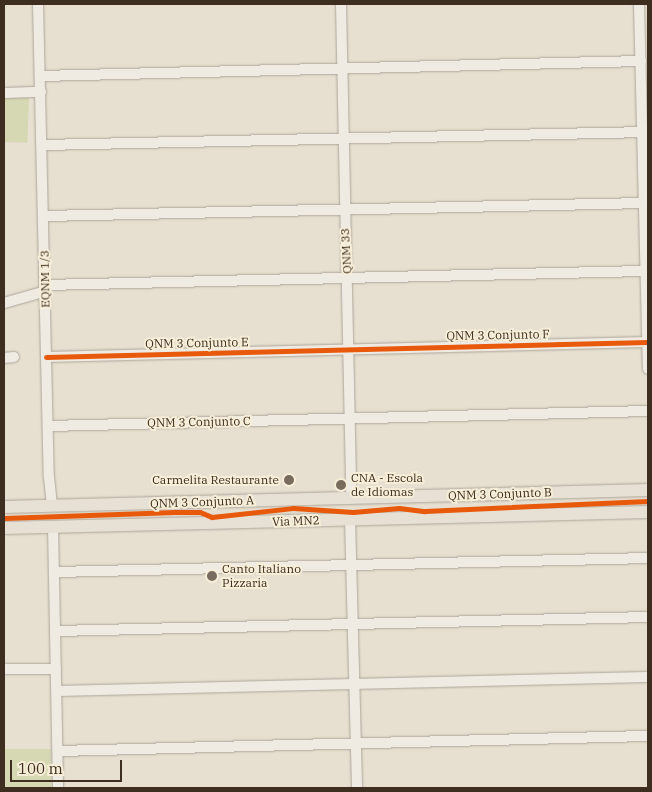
<!DOCTYPE html>
<html>
<head>
<meta charset="utf-8">
<style>
  body { margin:0 }
  #map { position:relative; width:652px; height:792px; overflow:hidden; background:#e7e0d1; font-family:"IBM Plex Serif",serif }
  div>[style] { position:absolute }
  .green>* { inset:0; background:#d6d7b3; transform-origin:0 0 }
  .roads { filter:drop-shadow(0 0 1px #ada599) drop-shadow(0 0 1px #ada599) }
  .minor>* { height:10px; margin:-5px; padding:0 5px; transform-origin:5px; border-radius:5px; background:#efebe3 }
  .major>* { height:12px; margin:-6px; padding:0 6px; transform-origin:6px; border-radius:6px; background:#e6e1d4 }
  .cycleway>* { height:5px; margin:-2.5px; padding:0 2.5px; transform-origin:2.5px; border-radius:2.5px; background:#e8590c }
  .dots>* { width:14px; height:14px; translate:-50% -50%; box-sizing:border-box; border:2px solid #f7eed8; border-radius:50% }
  span { translate:-50% -50%; white-space:nowrap; text-align:center; line-height:1.15; -webkit-text-stroke:4px #f7eed8; paint-order:stroke }
  .street-label { font-size:12px; color:#3d2e20 }
  .poi-label { font-size:12px; color:#3d2e20 }
  .left { translate:0 -50%; text-align:left }
  .right { translate:-100% -50%; text-align:right }
  .frame { position:absolute; inset:0; border:5px solid #3d2e20; pointer-events:none }
  .scale { position:absolute; left:10px; top:760px; width:112px; height:22px; box-sizing:border-box; border:2px solid #3d2e20; border-top:0; padding-left:6px; font-size:15px; line-height:18px; white-space:nowrap; color:#3d2e20; -webkit-text-stroke:4px #f7eed8; paint-order:stroke }
</style>
</head>
<body>
<div id="map">
  <div class="green">
    <i style="left:4px;top:97px;width:25px;height:45px;rotate:2deg"></i>
    <i style="left:4px;top:749px;width:47px;height:39px"></i>
  </div>
  <div class="roads">
    <div class="minor">
      <i style="left:38px;top:4px;width:473px;rotate:88.7deg"></i>
      <i style="left:49px;top:477px;width:29px;rotate:84deg"></i>
      <i style="left:341px;top:4px;width:494px;rotate:88.8deg"></i>
      <i style="left:639px;top:4px;width:365px;rotate:88.6deg"></i>
      <i style="left:40px;top:76px;width:601px;rotate:-1.43deg"></i>
      <i style="left:4px;top:93px;width:37px;rotate:-2deg"></i>
      <i style="left:42px;top:145px;width:606px;rotate:-1.23deg"></i>
      <i style="left:44px;top:216px;width:600px;rotate:-1.24deg"></i>
      <i style="left:45px;top:285px;width:600px;rotate:-1.34deg"></i>
      <i style="left:4px;top:303px;width:44px;rotate:-15.9deg"></i>
      <i style="left:46px;top:357px;width:602px;rotate:-1.43deg"></i>
      <i style="left:4px;top:358px;width:10px;rotate:-6deg"></i>
      <i style="left:48px;top:426px;width:600px;rotate:-1.43deg"></i>
      <i style="left:350px;top:519px;width:269px;rotate:88.5deg"></i>
      <i style="left:53px;top:526px;width:262px;rotate:88.9deg"></i>
      <i style="left:55px;top:572px;width:593px;rotate:-1.35deg"></i>
      <i style="left:56px;top:631px;width:592px;rotate:-1.35deg"></i>
      <i style="left:4px;top:669px;width:52px"></i>
      <i style="left:57px;top:691px;width:591px;rotate:-1.36deg"></i>
      <i style="left:58px;top:751px;width:590px;rotate:-1.46deg"></i>
    </div>
    <div class="major">
      <i style="left:4px;top:507px;width:644px;rotate:-1.51deg"></i>
      <i style="left:4px;top:528px;width:644px;rotate:-1.42deg"></i>
    </div>
  </div>
  <div class="cycleway">
    <i style="left:46px;top:357px;width:602px;rotate:-1.43deg"></i>
    <i style="left:4px;top:518px;width:171px;rotate:-2deg"></i>
    <i style="left:175px;top:512px;width:25px"></i>
    <i style="left:200px;top:512px;width:13px;rotate:23deg"></i>
    <i style="left:212px;top:517px;width:81px;rotate:-6.3deg"></i>
    <i style="left:293px;top:508px;width:60px;rotate:3.8deg"></i>
    <i style="left:353px;top:512px;width:46px;rotate:-5deg"></i>
    <i style="left:399px;top:508px;width:26px;rotate:7deg"></i>
    <i style="left:425px;top:511px;width:223px;rotate:-2.6deg"></i>
  </div>
  <div class="dots">
    <i style="left:289px;top:480px;background:#786c5e"></i>
    <i style="left:341px;top:485px;background:#786c5e"></i>
    <i style="left:212px;top:576px;background:#786c5e"></i>
  </div>
  <div class="street-label">
    <span style="left:346px;top:251px;rotate:-93deg">QNM 33</span>
    <span style="left:45px;top:279px;rotate:-91deg">EQNM 1/3</span>
    <span style="left:498px;top:335px;rotate:-1deg">QNM 3 Conjunto F</span>
    <span style="left:197px;top:343px;rotate:-1deg">QNM 3 Conjunto E</span>
    <span style="left:199px;top:422px;rotate:-1deg">QNM 3 Conjunto C</span>
    <span style="left:500px;top:494px;rotate:-2deg">QNM 3 Conjunto B</span>
    <span style="left:202px;top:502px;rotate:-2deg">QNM 3 Conjunto A</span>
    <span style="left:296px;top:521px;rotate:-2deg">Via MN2</span>
  </div>
  <div class="poi-label">
    <span class="left" style="left:351px;top:485px">CNA - Escola<br>de Idiomas</span>
    <span class="right" style="left:279px;top:480px">Carmelita Restaurante</span>
    <span class="left" style="left:222px;top:576px">Canto Italiano<br>Pizzaria</span>
  </div>
  <div class="frame"></div>
  <div class="scale">100 m</div>
</div>
</body>
</html>
